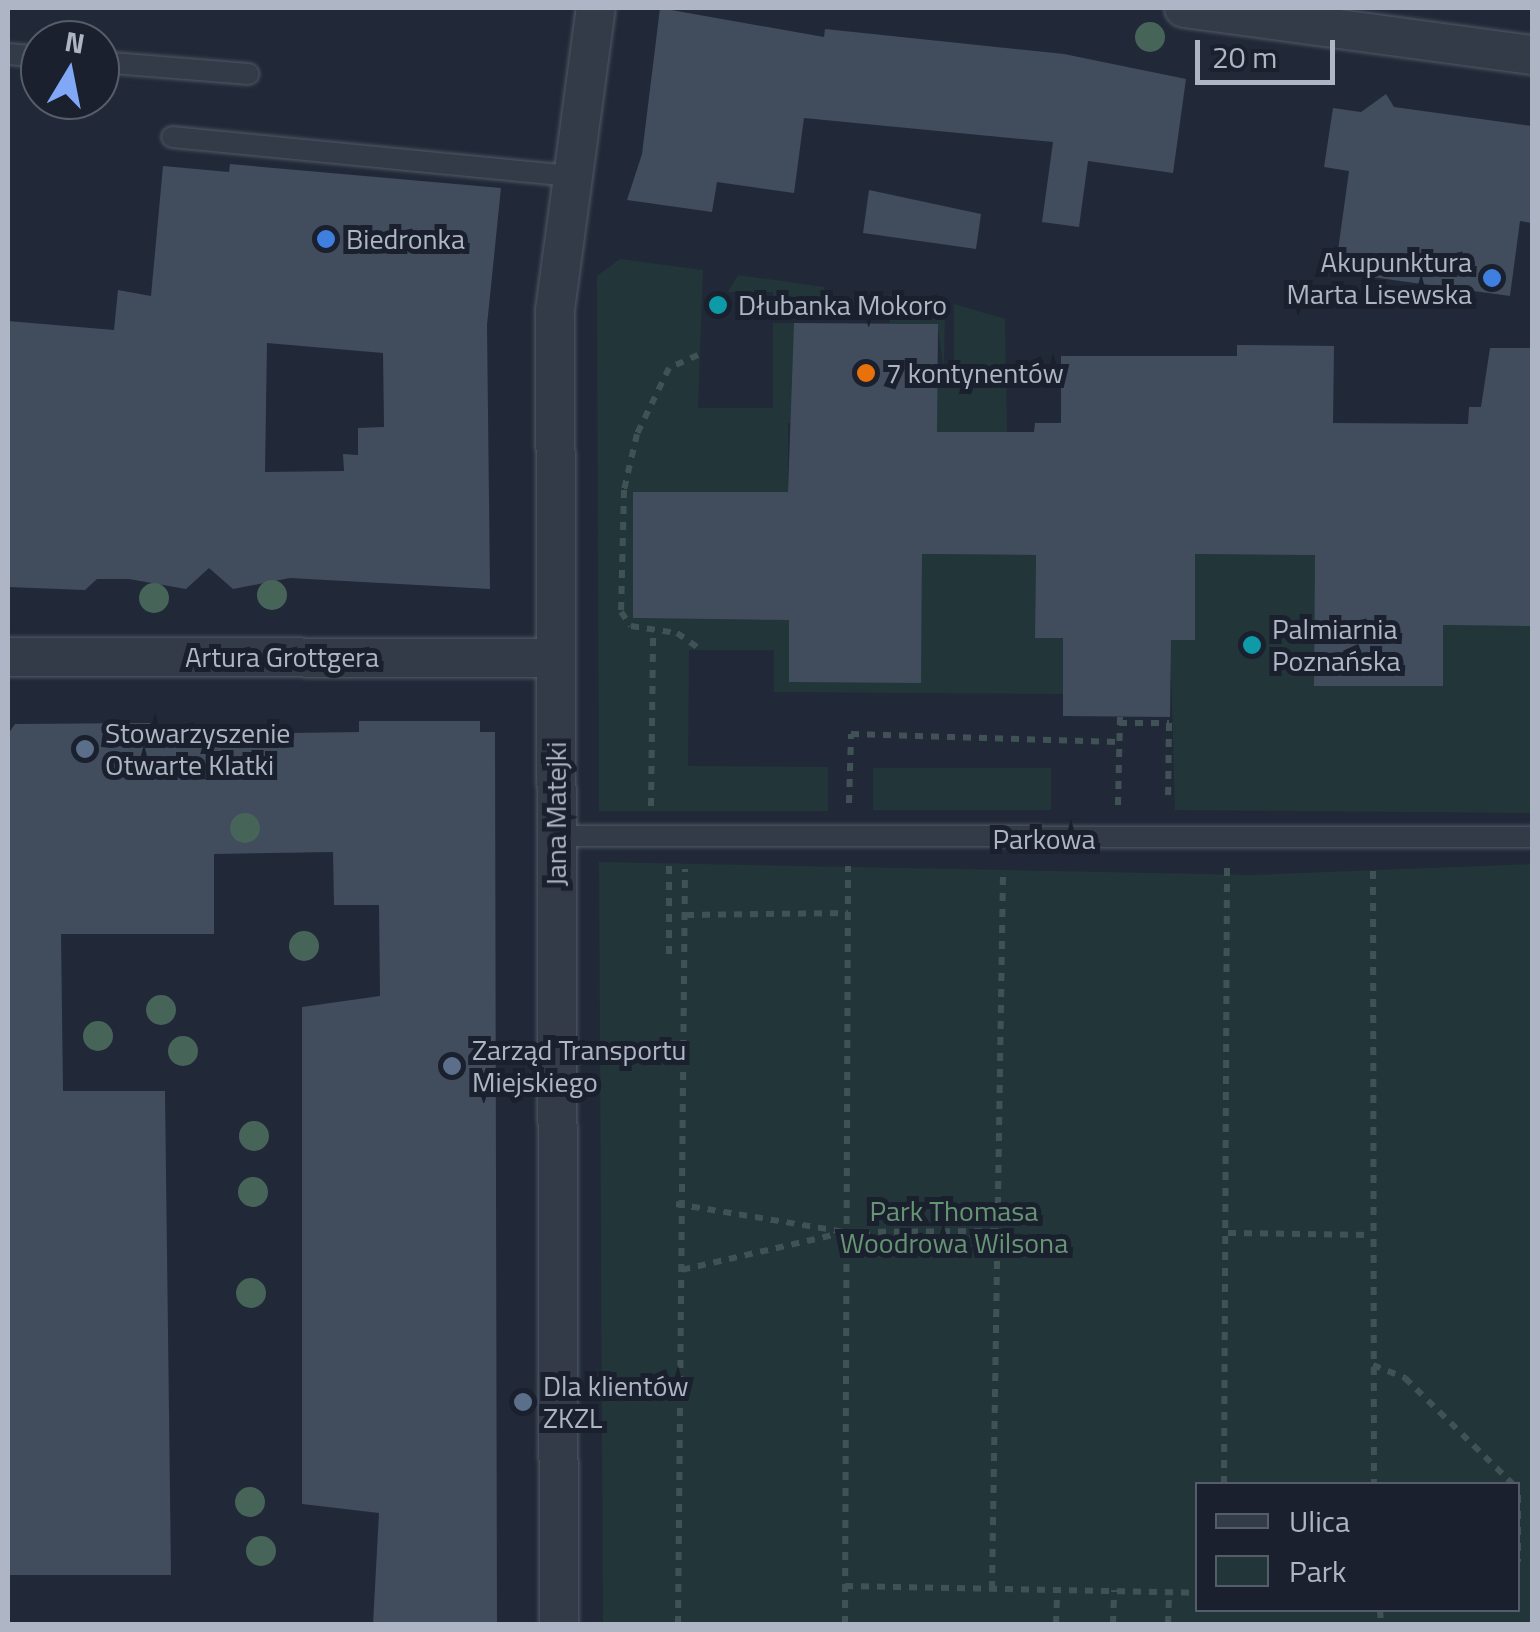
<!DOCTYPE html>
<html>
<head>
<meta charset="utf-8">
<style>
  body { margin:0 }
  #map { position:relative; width:1540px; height:1632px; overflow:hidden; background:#212938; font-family:"Titillium Web",sans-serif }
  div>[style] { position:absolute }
  .green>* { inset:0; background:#223539; transform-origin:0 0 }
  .building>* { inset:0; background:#414c5d }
  .path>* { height:6px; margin-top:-3px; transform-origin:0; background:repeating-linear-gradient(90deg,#405256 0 8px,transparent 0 16px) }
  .roads { filter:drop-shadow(0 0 2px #515966) drop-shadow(0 0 2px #515966) }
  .lane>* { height:20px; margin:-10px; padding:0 10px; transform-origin:10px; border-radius:10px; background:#343b48 }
  .street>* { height:38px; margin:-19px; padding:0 19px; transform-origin:19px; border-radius:19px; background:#343b48 }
  .trees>* { width:30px; height:30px; margin:-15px; border-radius:50%; background:#476459 }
  .dots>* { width:28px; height:28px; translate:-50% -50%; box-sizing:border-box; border:5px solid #1a202d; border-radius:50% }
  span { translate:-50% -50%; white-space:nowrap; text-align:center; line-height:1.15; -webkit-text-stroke:10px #1a202d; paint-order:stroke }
  .poi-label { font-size:28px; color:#aeb6c5 }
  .left { translate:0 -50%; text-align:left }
  .right { translate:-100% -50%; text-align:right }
  .street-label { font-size:28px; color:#aeb6c5 }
  .park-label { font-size:28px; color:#669574 }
  .frame { position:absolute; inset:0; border:10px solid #aeb6c5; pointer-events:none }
  .legend { position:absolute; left:1195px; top:1482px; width:325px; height:130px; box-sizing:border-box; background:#1a202d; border:2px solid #555c6a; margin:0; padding:12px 18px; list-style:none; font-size:30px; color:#aeb6c5 }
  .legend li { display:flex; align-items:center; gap:20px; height:50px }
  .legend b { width:50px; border:2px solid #555c6a }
  .north { position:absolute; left:20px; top:20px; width:100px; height:100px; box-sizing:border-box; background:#1a202d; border:2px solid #555c6a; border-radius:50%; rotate:10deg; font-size:28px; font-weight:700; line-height:40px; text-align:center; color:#aeb6c5 }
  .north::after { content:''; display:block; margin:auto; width:35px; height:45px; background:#81a8f7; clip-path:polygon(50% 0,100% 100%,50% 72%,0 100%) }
  .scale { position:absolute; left:1195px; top:40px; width:140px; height:45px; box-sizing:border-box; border:5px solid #aeb6c5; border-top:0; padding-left:12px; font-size:30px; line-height:35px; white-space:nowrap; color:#aeb6c5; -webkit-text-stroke:8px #1a202d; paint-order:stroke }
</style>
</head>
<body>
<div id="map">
  <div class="green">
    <i style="clip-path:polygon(620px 259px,703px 270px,698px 408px,773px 408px,773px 323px,794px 323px,842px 423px,788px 423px,788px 492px,634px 492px,633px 618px,789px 620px,920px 683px,922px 554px,1036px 555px,1035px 638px,1080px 638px,1063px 694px,774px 692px,774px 650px,689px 650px,688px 766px,828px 767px,828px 811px,599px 811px,597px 276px)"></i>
    <i style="clip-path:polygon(738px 275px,824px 287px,824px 309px,773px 309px,773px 292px,728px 292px)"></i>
    <i style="clip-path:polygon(890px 295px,945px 303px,944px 369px,937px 324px,890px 323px)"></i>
    <i style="clip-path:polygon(954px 304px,1005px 319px,1007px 432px,918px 432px,937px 378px,954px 378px)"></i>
    <i style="clip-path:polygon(1195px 554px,1315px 555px,1315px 686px,1442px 686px,1443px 625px,1532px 626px,1532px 813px,1175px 810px,1171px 673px,1154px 640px,1195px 639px)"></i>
    <i style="left:873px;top:768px;width:178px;height:42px"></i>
    <i style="clip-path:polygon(evenodd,599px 862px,1253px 875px,1532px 864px,1532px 1624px,603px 1624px,599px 862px,1518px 1484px,1518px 1610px,1198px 1610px,1198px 1484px,1518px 1484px)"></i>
  </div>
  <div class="building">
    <i style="clip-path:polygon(660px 8px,824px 37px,825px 29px,1064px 54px,1186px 79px,1173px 173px,1088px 161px,1079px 227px,1042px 222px,1053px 142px,804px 118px,794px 193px,717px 182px,712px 212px,627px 200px,642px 154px)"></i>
    <i style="clip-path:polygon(1386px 94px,1394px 107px,1532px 126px,1532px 223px,1520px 221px,1510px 296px,1335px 272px,1349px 171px,1324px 167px,1333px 108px,1361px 112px)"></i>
    <i style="clip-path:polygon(evenodd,230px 164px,501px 188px,487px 325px,490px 589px,290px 578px,233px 589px,209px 568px,186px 589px,129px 579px,97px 579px,85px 590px,8px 587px,8px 321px,114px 330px,118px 290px,151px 296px,163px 166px,229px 172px,230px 164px,267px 343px,383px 353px,384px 427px,358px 428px,358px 455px,343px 454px,344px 471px,265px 472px,267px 343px)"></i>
    <i style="clip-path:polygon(869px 190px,981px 214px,976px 249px,863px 233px)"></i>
    <i style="clip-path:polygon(794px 323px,938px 324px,937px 432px,1034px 432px,1035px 423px,1061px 423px,1061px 356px,1237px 356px,1237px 345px,1334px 346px,1333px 423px,1468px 424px,1469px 407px,1481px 407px,1490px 348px,1532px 348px,1532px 626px,1443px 625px,1443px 686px,1314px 686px,1315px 555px,1195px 554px,1195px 640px,1171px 640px,1170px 717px,1063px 716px,1063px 638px,1035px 638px,1036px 555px,922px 554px,921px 683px,789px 682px,789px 620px,633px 618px,633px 492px,788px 492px)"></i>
    <i style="clip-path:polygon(359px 721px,480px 721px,480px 732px,495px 732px,497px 1624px,373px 1624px,379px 1513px,302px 1504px,302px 1007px,380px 996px,379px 905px,334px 905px,333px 852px,214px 854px,214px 934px,61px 934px,63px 1091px,165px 1091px,171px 1575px,8px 1575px,8px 734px,15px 724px,150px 723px,150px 735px,359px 732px)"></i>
  </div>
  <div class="path">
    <i style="left:698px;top:355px;width:32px;rotate:156deg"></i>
    <i style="left:669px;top:368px;width:73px;rotate:115.9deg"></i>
    <i style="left:637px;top:434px;width:57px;rotate:103.1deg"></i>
    <i style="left:624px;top:490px;width:122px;rotate:91.4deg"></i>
    <i style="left:621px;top:612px;width:17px;rotate:54deg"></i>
    <i style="left:631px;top:626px;width:47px;rotate:8.7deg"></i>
    <i style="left:677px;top:633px;width:28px;rotate:35deg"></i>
    <i style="left:1119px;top:723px;width:50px"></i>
    <i style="left:1169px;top:723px;width:80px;rotate:90.7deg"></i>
    <i style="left:849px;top:803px;width:69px;rotate:-88.3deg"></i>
    <i style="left:851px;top:734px;width:268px;rotate:1.7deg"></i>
    <i style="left:1118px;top:805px;width:89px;rotate:-88.7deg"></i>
    <i style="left:651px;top:806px;width:175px;rotate:-89.3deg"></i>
    <i style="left:669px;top:866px;width:89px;rotate:90deg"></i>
    <i style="left:1373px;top:871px;width:613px;rotate:89.91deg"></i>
    <i style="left:686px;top:915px;width:162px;rotate:-0.7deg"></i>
    <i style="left:676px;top:1204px;width:172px;rotate:9.4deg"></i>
    <i style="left:846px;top:1232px;width:173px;rotate:167deg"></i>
    <i style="left:846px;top:1232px;width:154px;rotate:-0.4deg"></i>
    <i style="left:1228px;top:1233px;width:143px;rotate:0.8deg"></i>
    <i style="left:1373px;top:1365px;width:35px;rotate:22deg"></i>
    <i style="left:1405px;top:1378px;width:151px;rotate:44.5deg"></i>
    <i style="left:1224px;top:1484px;width:618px;rotate:-89.72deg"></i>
    <i style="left:1518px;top:1495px;width:67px;rotate:90deg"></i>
    <i style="left:845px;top:1586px;width:353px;rotate:1.1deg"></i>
    <i style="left:992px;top:1589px;width:719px;rotate:-89.12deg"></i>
    <i style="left:1380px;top:1610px;width:14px;rotate:86deg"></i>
    <i style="left:678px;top:1624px;width:755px;rotate:-89.47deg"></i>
    <i style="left:845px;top:1624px;width:758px;rotate:-89.77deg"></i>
    <i style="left:1056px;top:1624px;width:34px;rotate:-88deg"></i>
    <i style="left:1113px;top:1624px;width:34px;rotate:-88deg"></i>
    <i style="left:1168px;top:1624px;width:32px;rotate:-88deg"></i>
  </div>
  <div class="roads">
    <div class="lane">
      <i style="left:8px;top:54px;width:32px;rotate:5deg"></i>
      <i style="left:100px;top:62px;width:149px;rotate:4.6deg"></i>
      <i style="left:172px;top:137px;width:398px;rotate:5.6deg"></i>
      <i style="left:556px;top:836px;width:976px;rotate:0.06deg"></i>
    </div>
    <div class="street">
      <i style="left:1184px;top:8px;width:351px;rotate:7.7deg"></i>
      <i style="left:8px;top:657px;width:548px;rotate:0.1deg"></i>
      <i style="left:559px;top:1624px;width:1314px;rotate:-90.17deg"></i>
      <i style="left:555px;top:310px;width:305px;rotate:-82.3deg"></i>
    </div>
  </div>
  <div class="trees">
    <i style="left:1150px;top:37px"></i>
    <i style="left:272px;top:595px"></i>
    <i style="left:154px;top:598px"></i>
    <i style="left:245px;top:828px"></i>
    <i style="left:304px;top:946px"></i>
    <i style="left:161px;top:1010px"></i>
    <i style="left:98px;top:1036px"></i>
    <i style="left:183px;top:1051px"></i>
    <i style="left:254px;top:1136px"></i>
    <i style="left:253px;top:1192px"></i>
    <i style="left:251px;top:1293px"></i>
    <i style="left:250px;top:1502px"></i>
    <i style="left:261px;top:1551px"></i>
  </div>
  <div class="dots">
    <i style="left:326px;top:239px;background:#3f7fe0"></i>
    <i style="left:1492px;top:278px;background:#3f7fe0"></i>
    <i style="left:718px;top:305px;background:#0f9aa8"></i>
    <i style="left:866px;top:373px;background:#e8710a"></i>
    <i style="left:1252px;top:645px;background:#0f9aa8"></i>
    <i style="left:85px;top:749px;background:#5c6f8a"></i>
    <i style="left:452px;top:1066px;background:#5c6f8a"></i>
    <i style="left:523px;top:1402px;background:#5c6f8a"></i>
  </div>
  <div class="poi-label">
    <span class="left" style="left:346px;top:239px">Biedronka</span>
    <span class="right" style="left:1472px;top:278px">Akupunktura<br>Marta Lisewska</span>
    <span class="left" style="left:738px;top:305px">Dłubanka Mokoro</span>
    <span class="left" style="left:886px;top:373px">7 kontynentów</span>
    <span class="left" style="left:1272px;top:645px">Palmiarnia<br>Poznańska</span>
    <span class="left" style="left:105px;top:749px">Stowarzyszenie<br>Otwarte Klatki</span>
    <span class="left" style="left:472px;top:1066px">Zarząd Transportu<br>Miejskiego</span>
    <span class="left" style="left:543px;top:1402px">Dla klientów<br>ZKZL</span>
  </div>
  <div class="street-label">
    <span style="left:282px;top:657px">Artura Grottgera</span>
    <span style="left:556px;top:814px;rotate:-90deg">Jana Matejki</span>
    <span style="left:1044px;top:839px">Parkowa</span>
  </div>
  <div class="park-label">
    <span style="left:954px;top:1227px">Park Thomasa<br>Woodrowa Wilsona</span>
  </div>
  <div class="frame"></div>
  <ul class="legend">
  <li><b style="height:12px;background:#343b48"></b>Ulica</li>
  <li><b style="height:28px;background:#223539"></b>Park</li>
  </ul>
  <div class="north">N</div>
  <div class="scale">20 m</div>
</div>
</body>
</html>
